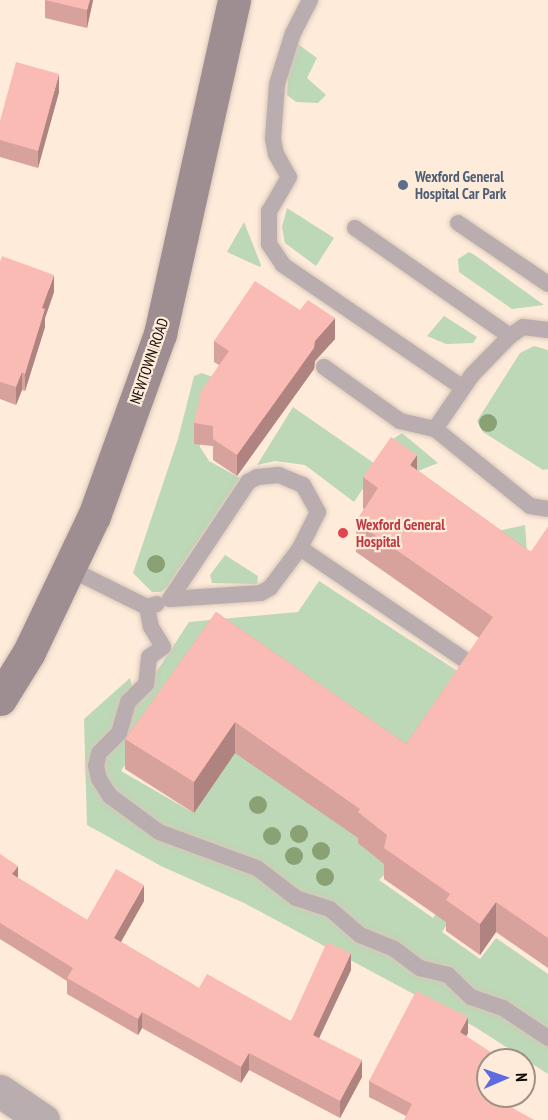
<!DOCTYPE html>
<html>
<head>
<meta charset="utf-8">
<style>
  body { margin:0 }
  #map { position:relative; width:548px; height:1120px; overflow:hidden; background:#feebda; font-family:"PT Sans Narrow",sans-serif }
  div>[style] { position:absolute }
  .green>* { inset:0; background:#bcd8b6 }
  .roads { filter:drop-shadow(0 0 2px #d8c7b8) drop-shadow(0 0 2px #d8c7b8) }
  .service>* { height:16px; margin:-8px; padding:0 8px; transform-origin:8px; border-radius:8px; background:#b9adaf }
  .minor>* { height:33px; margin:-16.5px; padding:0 16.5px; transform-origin:16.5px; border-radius:16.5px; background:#b9adaf }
  .secondary>* { height:33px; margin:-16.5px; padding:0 16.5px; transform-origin:16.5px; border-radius:16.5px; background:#9e8d91 }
  .trees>* { width:18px; height:18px; margin:-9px; border-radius:50%; background:#8aa273 }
  .wall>* { inset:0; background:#d7a19c }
  .shaded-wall>* { inset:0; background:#af837f }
  .building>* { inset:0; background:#fabbb5 }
  .dots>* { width:16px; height:16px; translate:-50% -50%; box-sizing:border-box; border:3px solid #feebda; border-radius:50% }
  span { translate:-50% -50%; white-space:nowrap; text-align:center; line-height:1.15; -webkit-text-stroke:4.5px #feebda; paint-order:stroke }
  .service-label { font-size:15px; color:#4e5e75; font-weight:700 }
  .left { translate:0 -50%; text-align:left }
  .street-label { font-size:15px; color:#110b06 }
  .health-label { font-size:15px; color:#be3a42; font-weight:700 }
  .north { position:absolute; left:476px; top:1048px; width:60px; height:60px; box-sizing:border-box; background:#feebda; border:2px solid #9f9185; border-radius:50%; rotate:88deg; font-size:16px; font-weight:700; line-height:24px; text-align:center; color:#110b06 }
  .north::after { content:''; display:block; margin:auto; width:21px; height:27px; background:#5f6be3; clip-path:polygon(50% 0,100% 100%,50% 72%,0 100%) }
</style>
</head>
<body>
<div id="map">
  <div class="green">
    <i style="clip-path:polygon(298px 44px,317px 58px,307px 78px,326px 95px,318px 103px,296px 102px,287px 95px,288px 77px)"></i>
    <i style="clip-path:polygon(287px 208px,334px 238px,316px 266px,285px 243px,282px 227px)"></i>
    <i style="clip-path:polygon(244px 222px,261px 265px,260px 267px,227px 252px)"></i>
    <i style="clip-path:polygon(469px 252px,473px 254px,544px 305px,512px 309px,459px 272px,458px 259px)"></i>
    <i style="clip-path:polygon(444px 316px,477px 337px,473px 343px,446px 344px,427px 336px)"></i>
    <i style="clip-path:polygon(534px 346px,548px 350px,548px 469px,543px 470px,483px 432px,477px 421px,520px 353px)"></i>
    <i style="clip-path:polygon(202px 373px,220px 380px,205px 410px,200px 447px,209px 461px,240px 478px,167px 587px,161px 592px,152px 592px,133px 573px,178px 439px,194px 376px)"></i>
    <i style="clip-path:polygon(293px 407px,378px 466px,354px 502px,305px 465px,275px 461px,257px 465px)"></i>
    <i style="clip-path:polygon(402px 433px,438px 463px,413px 473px,498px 531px,525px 525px,527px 553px,382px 458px,393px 439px)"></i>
    <i style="clip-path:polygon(225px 555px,258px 576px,257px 584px,212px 583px,210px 575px)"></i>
    <i style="clip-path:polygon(319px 581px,465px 676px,403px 767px,208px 635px,121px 771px,194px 813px,245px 737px,380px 794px,393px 866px,379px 880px,433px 918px,447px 898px,459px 906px,442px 932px,480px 959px,496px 938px,548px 974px,548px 1074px,475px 1027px,244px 903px,161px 866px,87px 825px,84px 719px,130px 678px,136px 703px,189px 622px,298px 612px)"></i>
  </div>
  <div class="roads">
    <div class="service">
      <i style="left:310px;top:0;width:37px;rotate:117deg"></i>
      <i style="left:293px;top:33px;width:53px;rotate:107.4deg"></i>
      <i style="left:277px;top:84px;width:55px;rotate:94.2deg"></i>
      <i style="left:273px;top:139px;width:15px;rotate:79deg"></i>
      <i style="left:276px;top:154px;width:26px;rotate:61deg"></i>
      <i style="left:289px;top:177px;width:39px;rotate:120deg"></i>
      <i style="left:269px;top:211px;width:33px;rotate:90deg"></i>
      <i style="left:269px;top:244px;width:25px;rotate:56deg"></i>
      <i style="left:283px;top:265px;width:217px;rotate:34.3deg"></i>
      <i style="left:458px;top:223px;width:109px;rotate:34.1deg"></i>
      <i style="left:355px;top:228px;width:189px;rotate:34.9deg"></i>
      <i style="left:548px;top:330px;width:25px;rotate:-173deg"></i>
      <i style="left:523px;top:327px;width:16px;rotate:145deg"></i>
      <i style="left:510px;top:336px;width:54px;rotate:134.3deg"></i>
      <i style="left:472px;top:375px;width:65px;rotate:124.4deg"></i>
      <i style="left:435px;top:429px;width:122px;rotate:39deg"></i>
      <i style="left:530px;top:506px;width:18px;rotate:9deg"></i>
      <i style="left:324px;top:367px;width:93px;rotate:35.4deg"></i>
      <i style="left:400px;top:421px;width:36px;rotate:13deg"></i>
      <i style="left:279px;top:475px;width:26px;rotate:23deg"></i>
      <i style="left:303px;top:485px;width:31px;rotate:61deg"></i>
      <i style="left:318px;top:512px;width:40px;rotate:116.6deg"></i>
      <i style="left:300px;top:548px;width:50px;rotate:126.9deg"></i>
      <i style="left:270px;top:588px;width:10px;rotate:151deg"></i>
      <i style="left:261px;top:593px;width:91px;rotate:176.2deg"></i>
      <i style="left:170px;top:599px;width:141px;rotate:-56.3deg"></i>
      <i style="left:248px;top:482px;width:10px;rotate:-29deg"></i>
      <i style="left:257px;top:477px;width:22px;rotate:-5deg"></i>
      <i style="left:300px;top:548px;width:204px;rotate:34.2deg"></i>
      <i style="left:68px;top:568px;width:88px;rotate:26.3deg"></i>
      <i style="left:147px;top:607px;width:10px;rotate:-17deg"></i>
      <i style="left:147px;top:607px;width:20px;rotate:79deg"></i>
      <i style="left:151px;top:627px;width:23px;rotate:59deg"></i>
      <i style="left:163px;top:647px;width:17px;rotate:144deg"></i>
      <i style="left:149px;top:657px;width:27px;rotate:96deg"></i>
      <i style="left:146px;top:684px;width:25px;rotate:135deg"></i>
      <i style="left:128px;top:702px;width:32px;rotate:106deg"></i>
      <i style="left:119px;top:733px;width:28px;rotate:135deg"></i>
      <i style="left:99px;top:753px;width:13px;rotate:103deg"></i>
      <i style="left:96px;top:766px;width:13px;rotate:77deg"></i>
      <i style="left:99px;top:779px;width:20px;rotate:57deg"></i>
      <i style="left:110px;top:796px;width:61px;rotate:36.3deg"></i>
      <i style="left:159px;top:832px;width:104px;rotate:20.2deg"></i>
      <i style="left:257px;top:868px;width:49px;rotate:37.6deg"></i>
      <i style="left:296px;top:898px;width:36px;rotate:18deg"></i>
      <i style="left:330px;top:909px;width:40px;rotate:41deg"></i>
      <i style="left:360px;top:935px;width:35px;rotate:22deg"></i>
      <i style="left:393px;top:948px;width:34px;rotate:37deg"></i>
      <i style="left:420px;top:968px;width:29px;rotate:14deg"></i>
      <i style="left:448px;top:975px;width:32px;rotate:44deg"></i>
      <i style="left:471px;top:997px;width:34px;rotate:19deg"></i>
      <i style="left:503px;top:1008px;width:54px;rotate:33.7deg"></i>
    </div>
    <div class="minor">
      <i style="left:0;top:1091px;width:52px;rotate:34deg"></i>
    </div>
    <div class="secondary">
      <i style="left:0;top:699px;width:55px;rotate:-58.3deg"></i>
      <i style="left:29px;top:652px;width:151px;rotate:-64.5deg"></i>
      <i style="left:94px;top:516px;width:194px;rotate:-70.1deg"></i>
      <i style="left:160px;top:334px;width:342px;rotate:-77.5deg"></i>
    </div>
  </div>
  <div class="trees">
    <i style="left:488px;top:423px"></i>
    <i style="left:156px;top:564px"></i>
    <i style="left:258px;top:805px"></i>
    <i style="left:299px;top:834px"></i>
    <i style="left:272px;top:836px"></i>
    <i style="left:321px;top:851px"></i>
    <i style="left:294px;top:856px"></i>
    <i style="left:325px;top:877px"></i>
  </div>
  <div class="wall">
    <i style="clip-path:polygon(45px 0,93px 0,87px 28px,45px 18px)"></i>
    <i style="clip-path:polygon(59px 92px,38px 168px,0 157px,0 121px)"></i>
    <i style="clip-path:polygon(0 262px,54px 292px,45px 318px,45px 327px,25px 391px,22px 390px,16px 405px,0 399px)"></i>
    <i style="clip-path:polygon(300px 310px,335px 339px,315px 361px,314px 369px,237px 476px,213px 460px,213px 446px,194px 444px,194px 423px,219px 365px,214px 362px,214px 341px)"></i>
    <i style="clip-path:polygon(417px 470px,531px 552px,548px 527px,548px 968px,496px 932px,480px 955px,446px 931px,446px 922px,384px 879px,384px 864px,358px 843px,358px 838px,235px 753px,194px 813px,125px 769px,125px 739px,216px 612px,406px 744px,479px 638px,356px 552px,356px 522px,364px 509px,363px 508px,363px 477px)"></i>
    <i style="clip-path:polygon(0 854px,18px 878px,87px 920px,144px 901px,121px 942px,199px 988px,291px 1021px,351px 970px,319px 1038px,362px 1077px,340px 1118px,249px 1070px,241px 1083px,142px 1028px,138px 1035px,67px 994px,67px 981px,0 939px)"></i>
    <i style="clip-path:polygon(468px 1033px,466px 1036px,500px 1101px,406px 1116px,369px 1097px,369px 1081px)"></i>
  </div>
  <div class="shaded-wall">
    <i style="clip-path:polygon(90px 0,93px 0,87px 28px,87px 10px)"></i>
    <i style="clip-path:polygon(59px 74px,59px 92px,38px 168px,38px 151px)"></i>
    <i style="clip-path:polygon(54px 275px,54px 292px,45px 318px,45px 327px,25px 391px,25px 374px,42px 308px)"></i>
    <i style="clip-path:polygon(335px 318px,335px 339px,315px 361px,314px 369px,237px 476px,237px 455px,315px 341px)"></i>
    <i style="clip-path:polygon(22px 372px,22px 390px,16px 405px,16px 387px)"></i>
    <i style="clip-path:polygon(417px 455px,417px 486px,410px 465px)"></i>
    <i style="clip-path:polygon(235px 722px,235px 753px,194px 813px,194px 782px)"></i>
    <i style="clip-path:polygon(18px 866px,18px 882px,12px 874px)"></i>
    <i style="clip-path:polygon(144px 885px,144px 901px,114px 954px,114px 938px)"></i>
    <i style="clip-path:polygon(496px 902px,496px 932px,480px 955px,480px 924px)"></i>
    <i style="clip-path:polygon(351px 953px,351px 970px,313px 1051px,313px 1035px)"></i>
    <i style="clip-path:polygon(142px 1012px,142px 1028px,138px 1035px,138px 1019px)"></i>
    <i style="clip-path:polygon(468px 1017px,468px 1033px,460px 1047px,460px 1032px)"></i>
    <i style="clip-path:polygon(249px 1053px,249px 1070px,241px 1083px,241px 1067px)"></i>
    <i style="clip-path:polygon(362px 1060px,362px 1077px,340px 1118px,340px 1101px)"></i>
    <i style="clip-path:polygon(493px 1096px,503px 1096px,493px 1113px)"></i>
  </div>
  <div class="building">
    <i style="clip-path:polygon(45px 0,90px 0,87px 10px)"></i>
    <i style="clip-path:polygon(16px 62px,59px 74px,38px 151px,0 140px,0 121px)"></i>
    <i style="clip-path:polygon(2px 256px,54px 275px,42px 308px,45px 309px,25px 374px,22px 372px,16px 387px,0 382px,0 262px)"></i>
    <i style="clip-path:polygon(255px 281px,300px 310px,308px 300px,335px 318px,315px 341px,314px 348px,237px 455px,213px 439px,213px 426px,194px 423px,201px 391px,229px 351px,214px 341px)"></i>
    <i style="clip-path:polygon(391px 437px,417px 455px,410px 465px,531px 552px,548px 527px,548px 938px,496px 902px,480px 924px,446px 900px,450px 894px,384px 848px,387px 835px,358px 812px,360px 809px,235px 722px,194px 782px,125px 739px,216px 612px,406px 744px,493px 617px,356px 522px,378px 488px,363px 477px)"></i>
    <i style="clip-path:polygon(0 854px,18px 866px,12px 874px,87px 920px,116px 869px,144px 885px,114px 938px,199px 988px,207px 974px,291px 1021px,327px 942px,351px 953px,313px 1035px,362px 1060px,340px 1101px,249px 1053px,241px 1067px,142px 1012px,138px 1019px,67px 978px,73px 968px,0 923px)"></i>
    <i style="clip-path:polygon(416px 991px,468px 1017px,460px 1032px,503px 1060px,488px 1060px,488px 1096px,493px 1096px,493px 1097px,534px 1120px,404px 1120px,412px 1104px,369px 1081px)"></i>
  </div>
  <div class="dots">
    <i style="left:403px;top:185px;background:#5c6f8a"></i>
    <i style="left:343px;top:533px;background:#e0444e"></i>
  </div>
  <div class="service-label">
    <span class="left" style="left:415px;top:185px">Wexford General<br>Hospital Car Park</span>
  </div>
  <div class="street-label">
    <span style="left:149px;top:361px;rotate:-71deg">NEWTOWN ROAD</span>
  </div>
  <div class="health-label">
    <span class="left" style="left:356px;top:533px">Wexford General<br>Hospital</span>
  </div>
  <div class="north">N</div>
</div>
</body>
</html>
